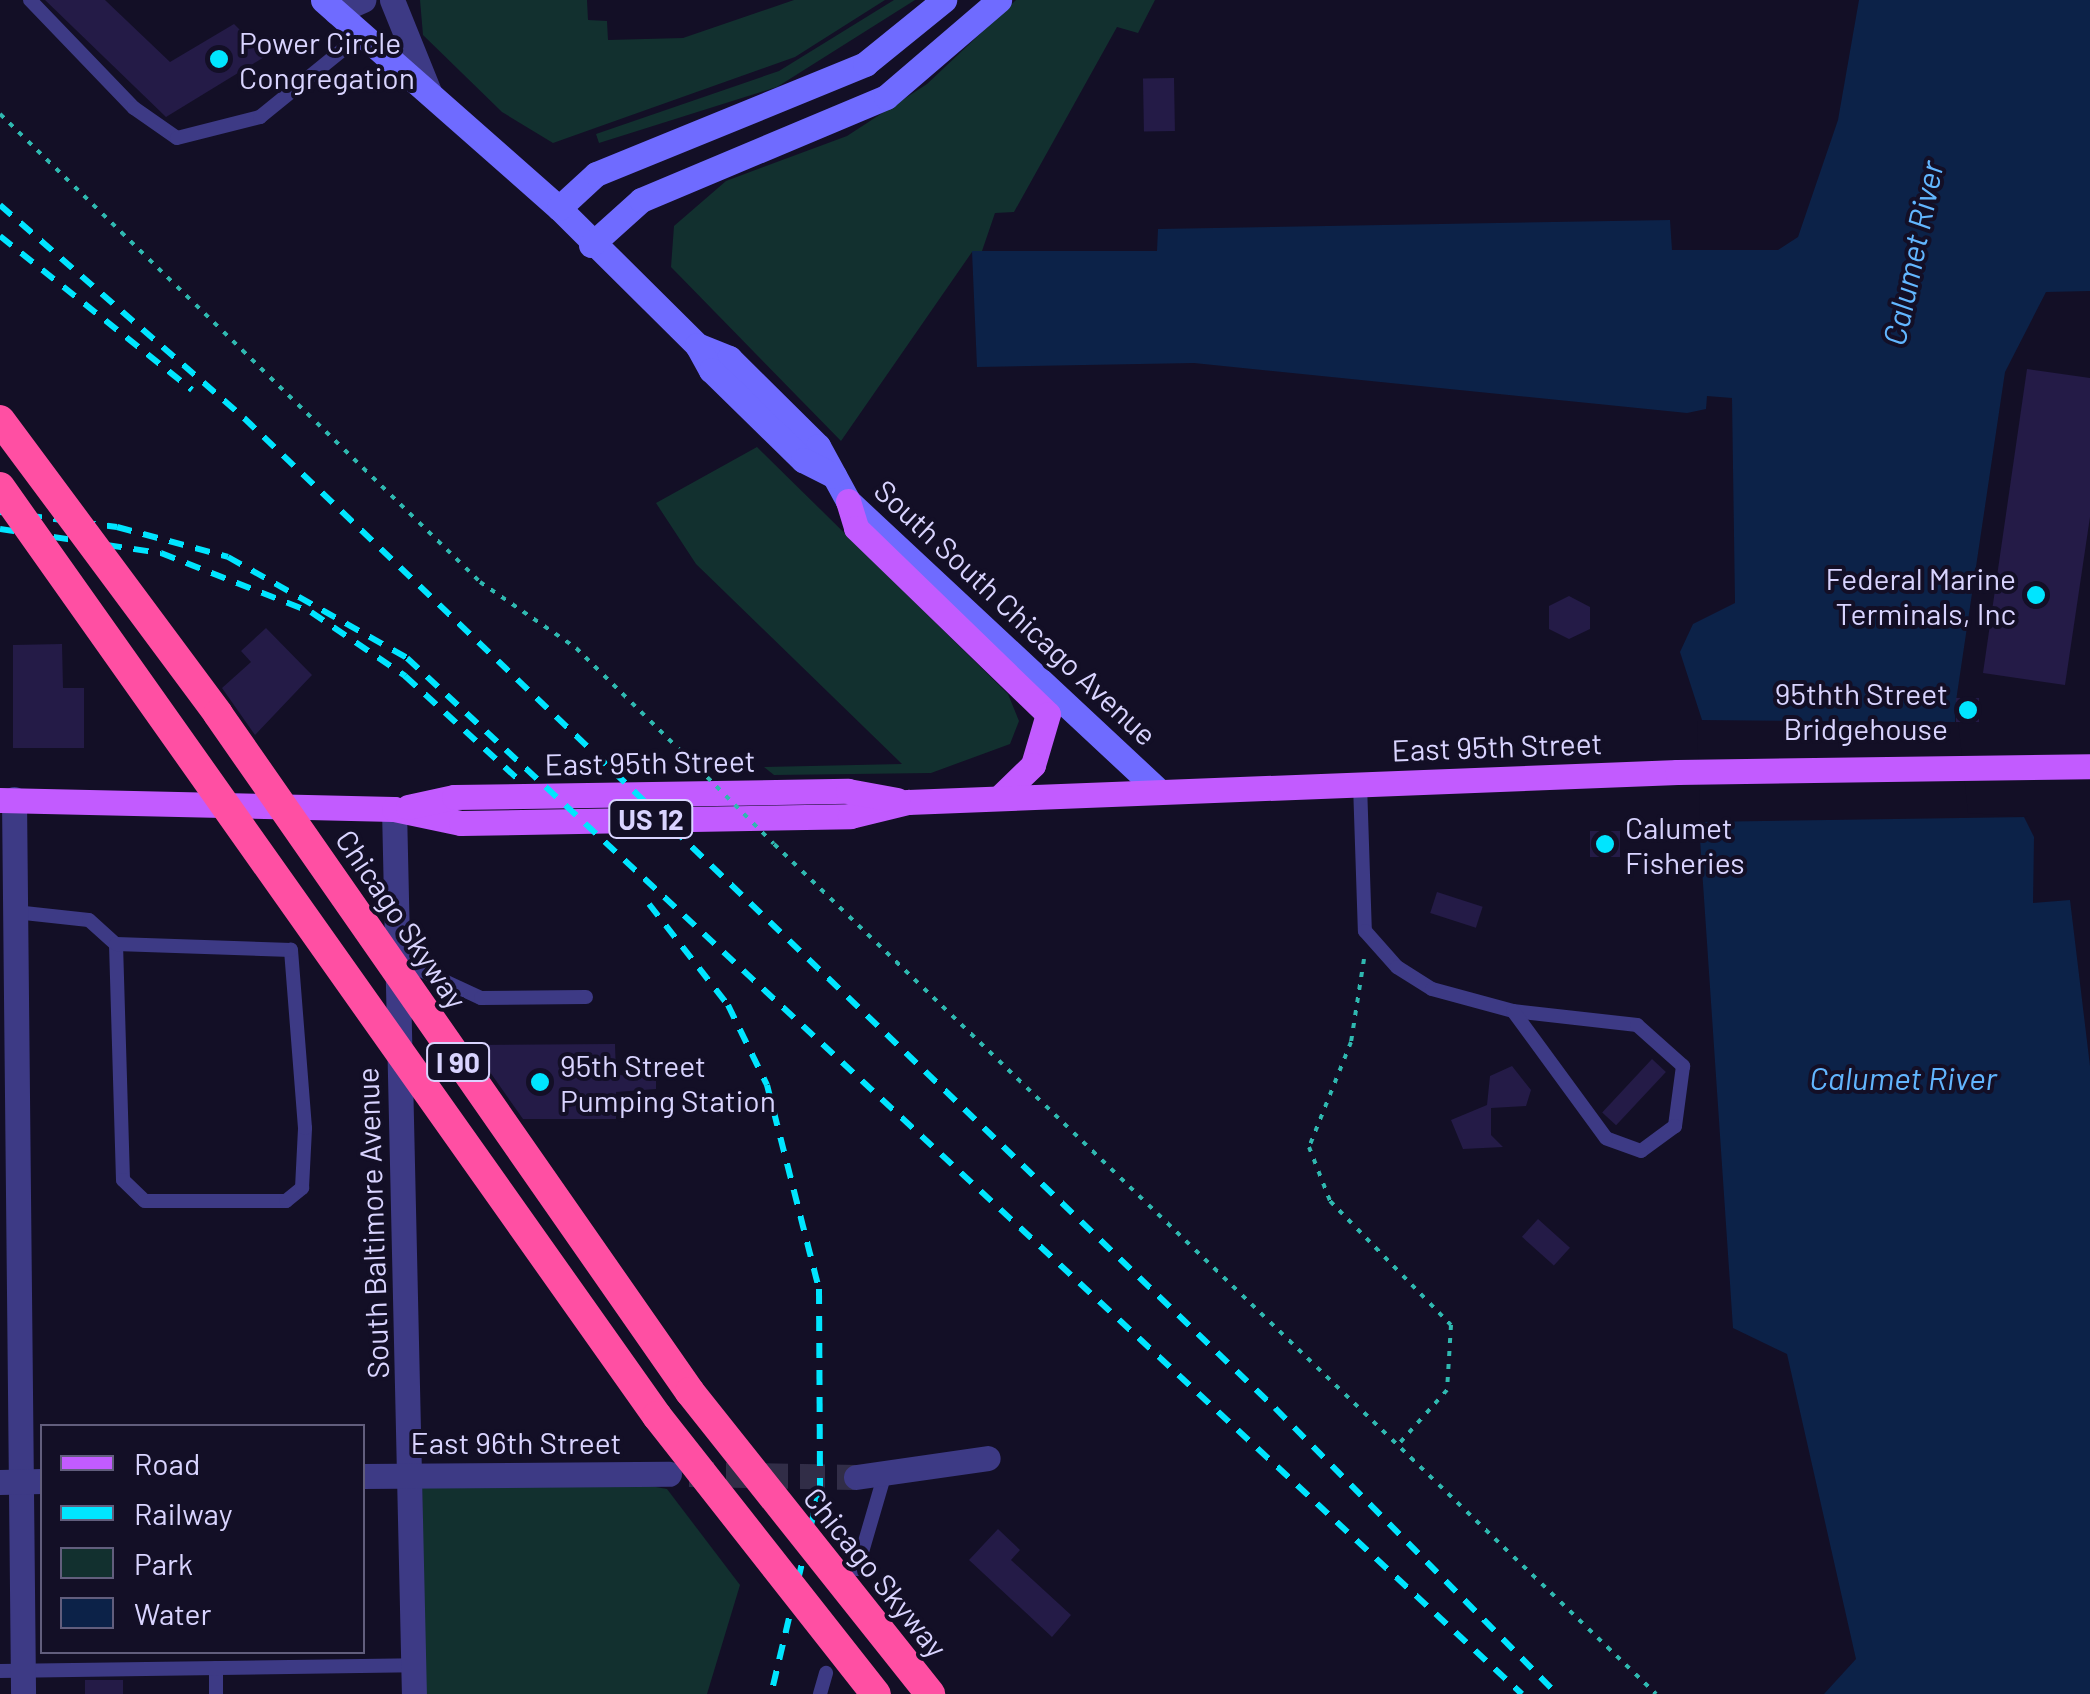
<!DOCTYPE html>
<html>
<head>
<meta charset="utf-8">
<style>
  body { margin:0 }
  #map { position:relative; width:2090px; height:1694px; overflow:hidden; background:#130f26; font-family:Barlow,sans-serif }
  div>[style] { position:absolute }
  .green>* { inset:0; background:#12302f }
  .water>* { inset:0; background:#0c2248 }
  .pier>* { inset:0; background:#130f26 }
  .building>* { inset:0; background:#241b47; transform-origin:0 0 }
  .minor-tunnel>* { height:25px; margin-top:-12.5px; transform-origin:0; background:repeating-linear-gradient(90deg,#312d47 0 25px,transparent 0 37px) }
  .path>* { height:4px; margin-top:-2px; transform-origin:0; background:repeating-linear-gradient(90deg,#2fb8b0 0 5px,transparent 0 13px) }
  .service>* { height:14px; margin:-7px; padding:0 7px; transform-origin:7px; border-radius:7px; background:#3d3a85 }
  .minor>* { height:25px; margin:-12.5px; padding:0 12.5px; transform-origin:12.5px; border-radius:12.5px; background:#3d3a85 }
  .secondary>* { height:25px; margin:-12.5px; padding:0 12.5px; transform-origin:12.5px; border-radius:12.5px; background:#6f6bff }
  .primary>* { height:25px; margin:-12.5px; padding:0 12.5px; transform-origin:12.5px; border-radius:12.5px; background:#c25bff }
  .rail>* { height:6px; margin-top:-3px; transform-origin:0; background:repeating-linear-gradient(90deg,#00e5ff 0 15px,transparent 0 27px) }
  .path-bridge>* { height:4px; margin-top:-2px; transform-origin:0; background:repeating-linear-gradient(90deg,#2fb8b0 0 5px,transparent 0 13px) }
  .motorway-bridge>* { height:30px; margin:-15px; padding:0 15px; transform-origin:15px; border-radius:15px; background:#ff4fa3 }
  .dots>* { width:28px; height:28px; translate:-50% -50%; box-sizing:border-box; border:5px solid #130f26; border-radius:50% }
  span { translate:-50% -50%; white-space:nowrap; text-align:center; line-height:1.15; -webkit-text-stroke:8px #130f26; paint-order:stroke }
  .shield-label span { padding:2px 8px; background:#130f26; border:2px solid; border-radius:8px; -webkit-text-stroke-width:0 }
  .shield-label { font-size:28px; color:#d9d4ff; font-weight:700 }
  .poi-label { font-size:30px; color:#d9d4ff }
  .left { translate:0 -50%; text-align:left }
  .right { translate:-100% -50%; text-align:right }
  .street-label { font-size:30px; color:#d9d4ff }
  .water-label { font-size:32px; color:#62b6ff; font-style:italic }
  .legend { position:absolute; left:40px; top:1424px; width:325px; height:230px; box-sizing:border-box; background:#130f26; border:2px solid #625e7d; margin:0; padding:12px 18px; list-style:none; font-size:30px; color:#d9d4ff }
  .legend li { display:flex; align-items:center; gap:20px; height:50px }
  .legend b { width:50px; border:2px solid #625e7d }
</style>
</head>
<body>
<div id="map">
  <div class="green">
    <i style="clip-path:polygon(420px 0,587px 0,588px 20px,607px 21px,608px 40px,683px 38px,794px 0,885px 0,795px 57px,553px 143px,502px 112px,423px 35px)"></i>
    <i style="clip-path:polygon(894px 0,915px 0,777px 87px,599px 143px,596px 134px,779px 71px)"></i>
    <i style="clip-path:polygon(1016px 0,1155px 0,1138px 33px,1117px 27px,1014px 212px,995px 213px,982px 251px,972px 252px,841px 441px,671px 267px,674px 226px,726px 181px,847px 136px,927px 84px)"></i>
    <i style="clip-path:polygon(757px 447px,1008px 694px,1019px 721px,1010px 744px,931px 773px,774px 775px,764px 767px,902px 764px,696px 564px,656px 503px)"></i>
    <i style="clip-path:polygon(422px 1480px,618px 1480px,667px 1489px,740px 1585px,707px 1694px,424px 1694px)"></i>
  </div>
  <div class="water">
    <i style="clip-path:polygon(1859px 0,2090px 0,2090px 291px,2046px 292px,2005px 372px,1956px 701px,1963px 817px,2024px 817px,2034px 837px,2033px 903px,2070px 900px,2090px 1066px,2090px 1694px,1824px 1694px,1856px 1659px,1787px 1354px,1733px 1328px,1700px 839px,1702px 720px,1680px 652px,1693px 624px,1735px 603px,1732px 398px,1707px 396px,1706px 409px,1687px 413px,1194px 363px,977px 367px,972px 251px,1157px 251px,1158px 229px,1670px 220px,1672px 250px,1778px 250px,1798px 237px,1838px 120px)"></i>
  </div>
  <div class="pier">
    <i style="clip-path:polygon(1956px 701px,1968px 813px,2028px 817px,1700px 822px,1697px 720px,1955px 722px)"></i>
  </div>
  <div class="building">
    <i style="clip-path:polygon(45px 0,105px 0,170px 62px,234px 24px,266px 56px,166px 117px)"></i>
    <i style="left:1174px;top:78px;width:53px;height:31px;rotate:89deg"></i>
    <i style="clip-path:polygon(2027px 369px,2090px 378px,2090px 517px,2065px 685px,1983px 673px)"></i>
    <i style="clip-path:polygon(1569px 596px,1590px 607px,1590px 629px,1569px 639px,1549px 629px,1549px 606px)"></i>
    <i style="clip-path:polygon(266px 628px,312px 675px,255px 735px,222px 688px,251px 662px,241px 651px)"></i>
    <i style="clip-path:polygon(62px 644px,63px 688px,84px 688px,84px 748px,13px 748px,13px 645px)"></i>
    <i style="left:1979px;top:698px;width:24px;height:23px;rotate:90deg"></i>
    <i style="left:1590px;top:831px;width:30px;height:26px"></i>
    <i style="left:1437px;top:892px;width:48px;height:22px;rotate:18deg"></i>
    <i style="clip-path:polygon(615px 1044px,616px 1075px,656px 1076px,656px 1089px,616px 1092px,616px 1119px,523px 1119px,471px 1045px)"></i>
    <i style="left:1652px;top:1059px;width:19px;height:73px;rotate:43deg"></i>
    <i style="clip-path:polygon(1512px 1066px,1531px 1090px,1526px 1106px,1491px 1108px,1491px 1135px,1503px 1147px,1463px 1149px,1451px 1120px,1487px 1105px,1490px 1076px)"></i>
    <i style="left:1538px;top:1219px;width:43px;height:24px;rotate:42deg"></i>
    <i style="clip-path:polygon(998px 1529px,1020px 1550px,1011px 1560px,1071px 1615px,1052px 1637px,969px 1560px)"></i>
    <i style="left:85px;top:1680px;width:38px;height:14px"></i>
  </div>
  <div class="minor-tunnel">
    <i style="left:689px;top:1474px;width:167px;rotate:1deg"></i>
  </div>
  <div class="path">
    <i style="left:0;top:114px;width:670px;rotate:44.27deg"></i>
    <i style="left:480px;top:582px;width:116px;rotate:34.5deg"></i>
    <i style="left:576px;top:648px;width:171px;rotate:44.5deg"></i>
    <i style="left:774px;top:844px;width:1225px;rotate:43.94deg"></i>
    <i style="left:1364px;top:959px;width:84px;rotate:98.9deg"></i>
    <i style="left:1351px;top:1042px;width:113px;rotate:111.8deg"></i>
    <i style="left:1309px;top:1147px;width:58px;rotate:68.7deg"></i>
    <i style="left:1330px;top:1201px;width:173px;rotate:45.7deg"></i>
    <i style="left:1451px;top:1325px;width:65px;rotate:93.5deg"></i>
    <i style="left:1447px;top:1390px;width:76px;rotate:131.8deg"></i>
  </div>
  <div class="service">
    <i style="left:30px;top:0;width:150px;rotate:46.1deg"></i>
    <i style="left:134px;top:108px;width:52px;rotate:34.9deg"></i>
    <i style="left:177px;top:138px;width:86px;rotate:-14.2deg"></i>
    <i style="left:260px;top:117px;width:130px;rotate:-39.1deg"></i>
    <i style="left:1360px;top:784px;width:147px;rotate:88.1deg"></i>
    <i style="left:1365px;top:931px;width:48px;rotate:48.4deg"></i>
    <i style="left:1397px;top:967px;width:41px;rotate:32.2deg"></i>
    <i style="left:1432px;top:989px;width:84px;rotate:15.2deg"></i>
    <i style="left:1513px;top:1011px;width:125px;rotate:6.4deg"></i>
    <i style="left:1637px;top:1025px;width:62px;rotate:41.7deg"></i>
    <i style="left:1683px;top:1066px;width:61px;rotate:97.6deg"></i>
    <i style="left:1675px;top:1126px;width:42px;rotate:143.7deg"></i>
    <i style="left:1641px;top:1151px;width:37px;rotate:-160deg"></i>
    <i style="left:1606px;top:1138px;width:157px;rotate:-126.2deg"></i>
    <i style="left:15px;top:912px;width:74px;rotate:6.2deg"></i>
    <i style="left:89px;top:920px;width:36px;rotate:42deg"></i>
    <i style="left:116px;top:944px;width:236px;rotate:88.3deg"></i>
    <i style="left:123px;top:1180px;width:30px;rotate:44deg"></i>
    <i style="left:145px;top:1201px;width:141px"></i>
    <i style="left:286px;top:1201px;width:21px;rotate:-39deg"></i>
    <i style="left:302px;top:1188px;width:60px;rotate:-87.1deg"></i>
    <i style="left:305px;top:1128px;width:179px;rotate:-94.5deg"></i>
    <i style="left:291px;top:950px;width:175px;rotate:-178deg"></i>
    <i style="left:399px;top:960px;width:90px;rotate:24.9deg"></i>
    <i style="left:481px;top:998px;width:105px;rotate:-0.5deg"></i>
    <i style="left:857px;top:1569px;width:100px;rotate:-73.7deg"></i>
    <i style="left:216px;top:1668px;width:26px;rotate:90deg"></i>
    <i style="left:0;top:1671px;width:414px;rotate:-0.8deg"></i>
    <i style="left:820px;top:1694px;width:22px;rotate:-74deg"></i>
  </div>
  <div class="minor">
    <i style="left:392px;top:0;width:101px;rotate:68deg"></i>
    <i style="left:336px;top:12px;width:30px;rotate:-24deg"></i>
    <i style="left:14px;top:799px;width:895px;rotate:89.42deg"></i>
    <i style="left:394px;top:809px;width:885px;rotate:88.71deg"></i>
    <i style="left:362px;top:1476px;width:307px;rotate:-0.4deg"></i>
    <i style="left:856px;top:1477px;width:133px;rotate:-8.2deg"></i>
    <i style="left:0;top:1482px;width:42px;rotate:-1.4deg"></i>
  </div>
  <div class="secondary">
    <i style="left:323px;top:0;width:315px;rotate:41.4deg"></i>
    <i style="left:559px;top:208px;width:194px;rotate:44.8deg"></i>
    <i style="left:697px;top:345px;width:35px;rotate:22deg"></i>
    <i style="left:729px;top:358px;width:125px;rotate:44.7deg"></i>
    <i style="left:818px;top:446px;width:63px;rotate:61.4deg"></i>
    <i style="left:848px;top:501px;width:425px;rotate:43deg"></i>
    <i style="left:559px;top:208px;width:50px;rotate:-42.6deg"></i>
    <i style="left:596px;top:174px;width:291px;rotate:-22.2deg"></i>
    <i style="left:865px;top:64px;width:102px;rotate:-39deg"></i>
    <i style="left:591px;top:245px;width:67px;rotate:-42deg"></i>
    <i style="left:641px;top:200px;width:266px;rotate:-22.8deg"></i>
    <i style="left:886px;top:97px;width:149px;rotate:-40.6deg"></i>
    <i style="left:697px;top:345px;width:29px;rotate:61deg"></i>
    <i style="left:711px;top:370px;width:129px;rotate:44.4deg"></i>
    <i style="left:803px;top:460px;width:35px;rotate:27deg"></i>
  </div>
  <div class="primary">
    <i style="left:848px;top:501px;width:28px;rotate:73deg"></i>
    <i style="left:856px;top:528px;width:267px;rotate:44.1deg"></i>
    <i style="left:1048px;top:714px;width:53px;rotate:106.4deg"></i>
    <i style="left:1033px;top:765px;width:46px;rotate:135.9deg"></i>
    <i style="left:0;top:800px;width:394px;rotate:1.3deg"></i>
    <i style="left:394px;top:809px;width:68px;rotate:11.8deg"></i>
    <i style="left:461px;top:823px;width:389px;rotate:-1deg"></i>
    <i style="left:850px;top:816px;width:60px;rotate:-13.6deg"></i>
    <i style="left:908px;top:802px;width:770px;rotate:-2.23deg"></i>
    <i style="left:1677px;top:772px;width:413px;rotate:-0.8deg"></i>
    <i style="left:408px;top:807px;width:47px;rotate:-12.3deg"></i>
    <i style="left:454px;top:797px;width:394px;rotate:-0.9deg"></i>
    <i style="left:848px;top:791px;width:50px;rotate:10.4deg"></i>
  </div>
  <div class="rail">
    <i style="left:0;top:205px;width:324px;rotate:41.1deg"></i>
    <i style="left:244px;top:418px;width:512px;rotate:43.73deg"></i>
    <i style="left:614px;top:772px;width:917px;rotate:43.9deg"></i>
    <i style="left:1275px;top:1408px;width:402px;rotate:45.4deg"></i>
    <i style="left:0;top:236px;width:246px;rotate:38.7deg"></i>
    <i style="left:0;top:512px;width:118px;rotate:7.3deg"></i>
    <i style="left:117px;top:527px;width:115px;rotate:15.1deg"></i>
    <i style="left:228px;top:557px;width:206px;rotate:29.4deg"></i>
    <i style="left:407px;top:658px;width:1522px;rotate:42.9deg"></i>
    <i style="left:0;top:529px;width:163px;rotate:8.5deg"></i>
    <i style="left:161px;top:553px;width:161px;rotate:21.5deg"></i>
    <i style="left:311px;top:612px;width:114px;rotate:34.2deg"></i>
    <i style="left:405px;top:676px;width:154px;rotate:42.4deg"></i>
    <i style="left:649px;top:904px;width:128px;rotate:52deg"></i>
    <i style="left:728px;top:1005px;width:89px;rotate:64deg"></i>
    <i style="left:767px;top:1085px;width:211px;rotate:75.7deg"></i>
    <i style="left:819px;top:1289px;width:198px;rotate:89.7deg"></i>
    <i style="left:820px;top:1487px;width:213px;rotate:103.3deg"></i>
  </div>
  <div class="path-bridge">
    <i style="left:698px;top:768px;width:107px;rotate:45deg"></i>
  </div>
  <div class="motorway-bridge">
    <i style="left:0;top:420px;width:366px;rotate:53.4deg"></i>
    <i style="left:218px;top:714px;width:826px;rotate:55.16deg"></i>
    <i style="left:690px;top:1392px;width:386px;rotate:51.5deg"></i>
    <i style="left:0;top:487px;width:1138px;rotate:54.73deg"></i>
    <i style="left:657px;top:1416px;width:354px;rotate:51.8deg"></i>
  </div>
  <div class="dots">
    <i style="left:219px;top:59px;background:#00e5ff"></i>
    <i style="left:2036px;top:595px;background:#00e5ff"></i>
    <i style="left:1968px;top:710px;background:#00e5ff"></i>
    <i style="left:1605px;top:844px;background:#00e5ff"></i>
    <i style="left:540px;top:1082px;background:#00e5ff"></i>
  </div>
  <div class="shield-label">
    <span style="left:651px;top:819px">US 12</span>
    <span style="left:458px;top:1062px">I 90</span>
  </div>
  <div class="poi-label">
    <span class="left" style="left:239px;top:59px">Power Circle<br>Congregation</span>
    <span class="right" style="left:2016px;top:595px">Federal Marine<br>Terminals, Inc</span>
    <span class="right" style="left:1948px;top:710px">95thth Street<br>Bridgehouse</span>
    <span class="left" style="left:1625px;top:844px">Calumet<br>Fisheries</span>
    <span class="left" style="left:560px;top:1082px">95th Street<br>Pumping Station</span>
  </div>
  <div class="street-label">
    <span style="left:1016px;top:612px;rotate:43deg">South South Chicago Avenue</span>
    <span style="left:1497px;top:746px;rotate:-2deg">East 95th Street</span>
    <span style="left:650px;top:762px;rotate:-1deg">East 95th Street</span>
    <span style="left:402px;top:919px;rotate:56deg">Chicago Skyway</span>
    <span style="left:372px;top:1223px;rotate:-92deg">South Baltimore Avenue</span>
    <span style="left:516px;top:1442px">East 96th Street</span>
    <span style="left:876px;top:1572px;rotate:51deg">Chicago Skyway</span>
  </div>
  <div class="water-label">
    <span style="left:1912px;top:253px;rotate:-78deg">Calumet River</span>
    <span style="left:1903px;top:1077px">Calumet River</span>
  </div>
  <ul class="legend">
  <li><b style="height:12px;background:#c25bff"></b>Road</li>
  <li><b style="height:12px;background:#00e5ff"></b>Railway</li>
  <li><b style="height:28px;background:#12302f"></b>Park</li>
  <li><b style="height:28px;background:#0c2248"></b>Water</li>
  </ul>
</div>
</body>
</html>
